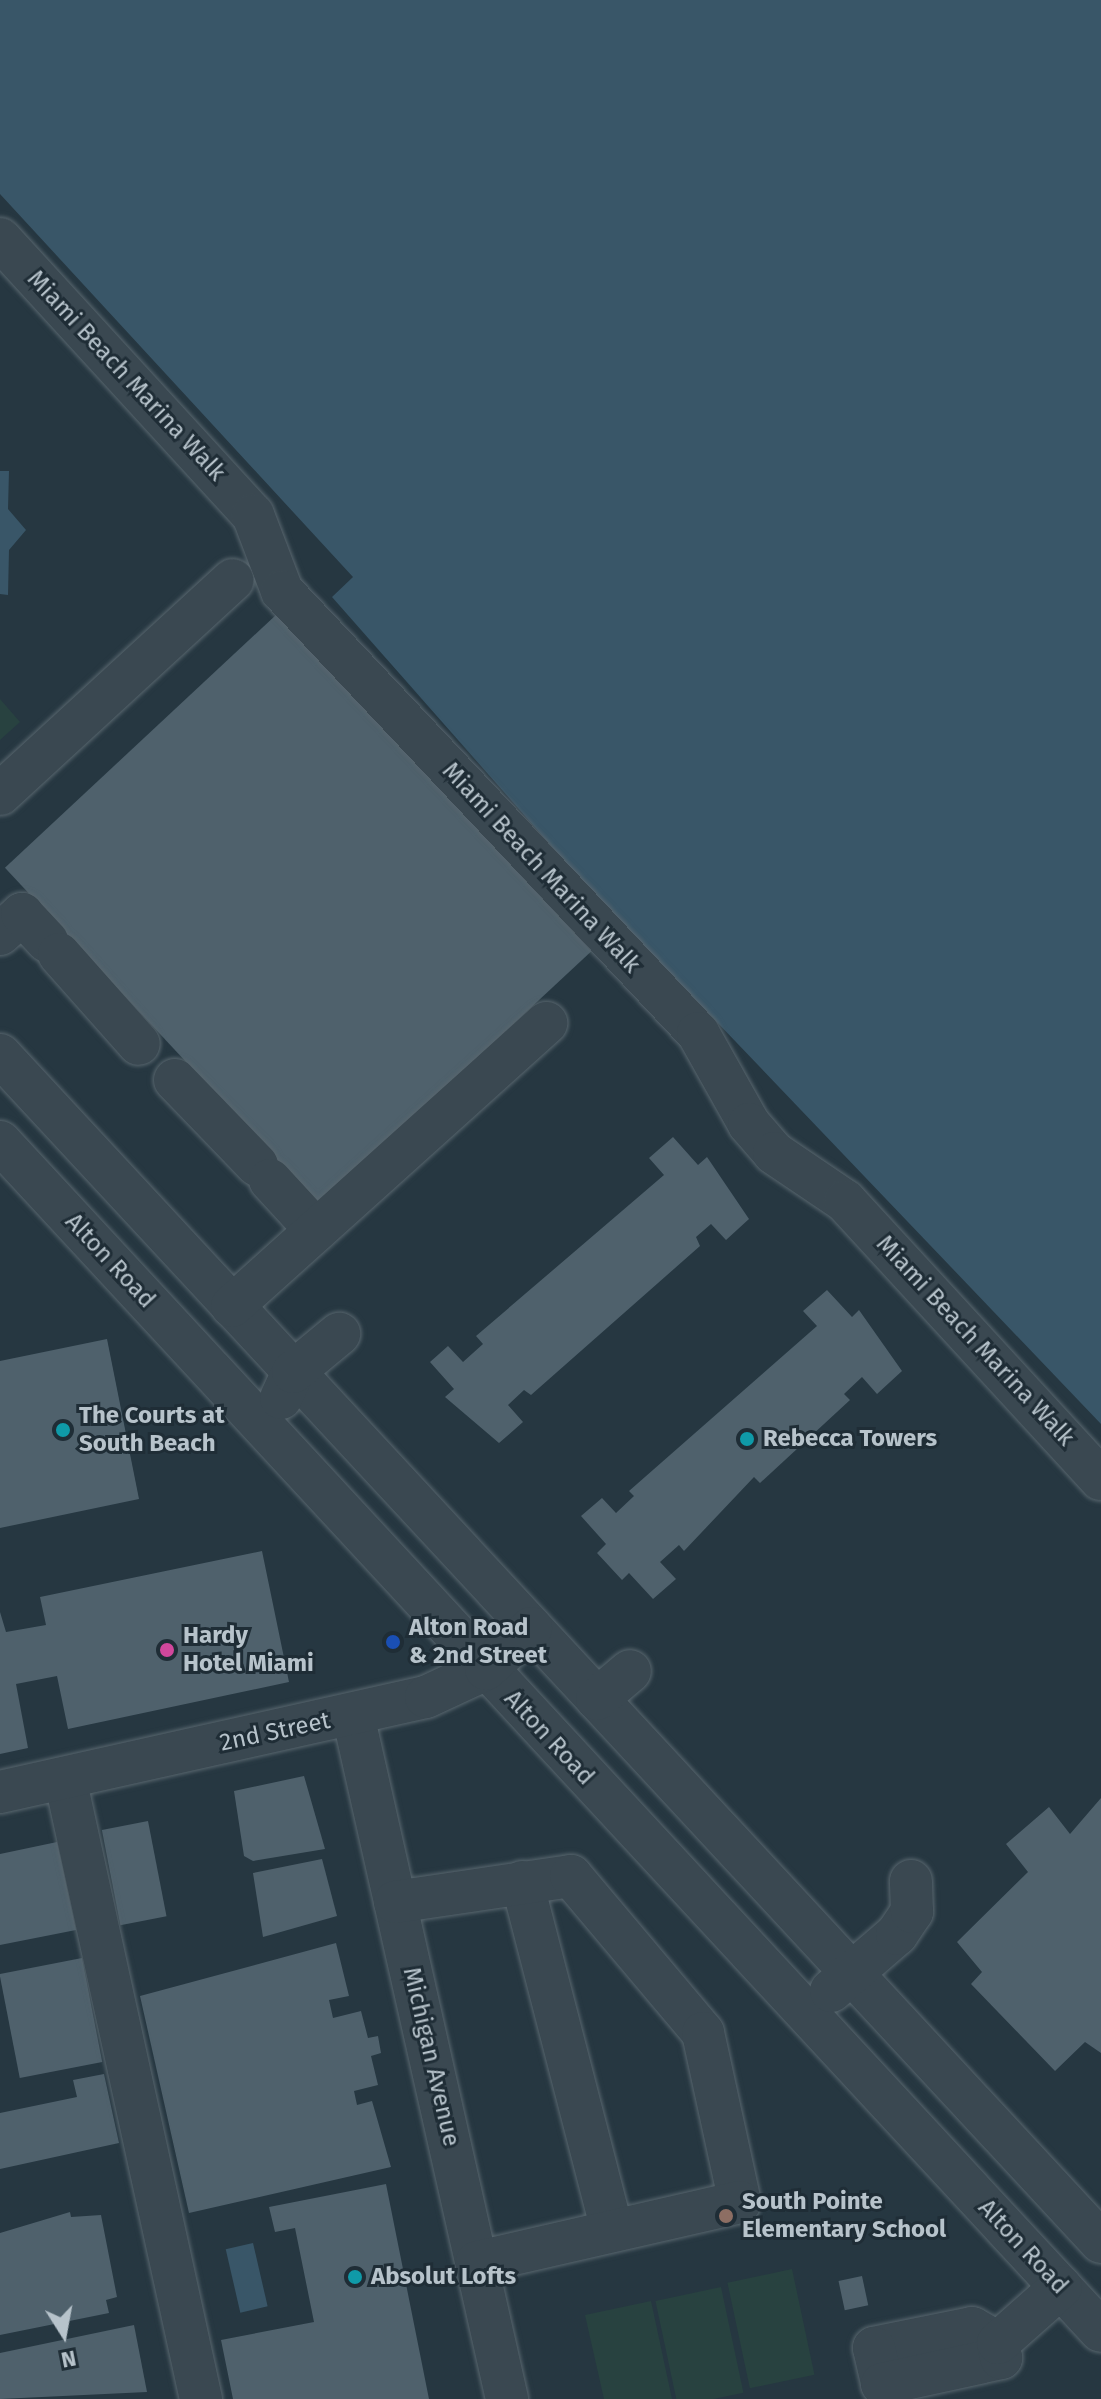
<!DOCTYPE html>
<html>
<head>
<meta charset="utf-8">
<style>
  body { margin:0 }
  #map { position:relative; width:1101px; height:2399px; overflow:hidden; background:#263741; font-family:"Fira Sans",sans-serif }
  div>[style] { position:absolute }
  .green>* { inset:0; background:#284240; transform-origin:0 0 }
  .water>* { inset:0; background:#395668; transform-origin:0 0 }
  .building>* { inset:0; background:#4f616c; transform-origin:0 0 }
  .roads { filter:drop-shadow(0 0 2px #58666e) drop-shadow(0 0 2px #58666e) }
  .minor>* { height:42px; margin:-21px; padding:0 21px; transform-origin:21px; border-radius:21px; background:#3a4851 }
  .dots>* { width:22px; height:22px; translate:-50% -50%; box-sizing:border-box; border:4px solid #1f2d36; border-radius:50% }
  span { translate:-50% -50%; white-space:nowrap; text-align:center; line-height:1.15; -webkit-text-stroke:6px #1f2d36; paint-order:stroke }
  .street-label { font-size:24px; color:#b7c3cb }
  .poi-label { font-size:24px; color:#b7c3cb; font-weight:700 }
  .left { translate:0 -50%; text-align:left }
  .north { position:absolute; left:24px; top:2295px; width:80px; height:80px; -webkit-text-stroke:6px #1f2d36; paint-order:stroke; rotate:169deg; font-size:22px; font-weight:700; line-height:32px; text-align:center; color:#b7c3cb }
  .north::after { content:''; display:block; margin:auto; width:28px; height:36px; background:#b7c3cb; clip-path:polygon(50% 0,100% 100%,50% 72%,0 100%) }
</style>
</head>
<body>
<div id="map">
  <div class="green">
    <i style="clip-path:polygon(0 699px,20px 722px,0 740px)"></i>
    <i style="left:792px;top:2269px;width:108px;height:66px;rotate:78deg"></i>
    <i style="left:721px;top:2287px;width:108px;height:67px;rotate:78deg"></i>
    <i style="clip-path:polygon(651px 2301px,672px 2399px,604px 2399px,585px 2315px)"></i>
  </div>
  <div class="water">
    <i style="clip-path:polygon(0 0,1101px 0,1101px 1424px,584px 883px,332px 597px,353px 577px,0 194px)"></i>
    <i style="clip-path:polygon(0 471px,9px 471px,8px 509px,26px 530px,9px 550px,8px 595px,0 594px)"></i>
    <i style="left:253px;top:2243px;width:65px;height:28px;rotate:77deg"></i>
  </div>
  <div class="building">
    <i style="left:277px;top:614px;width:461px;height:372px;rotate:47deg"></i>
    <i style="clip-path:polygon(673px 1137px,698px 1165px,707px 1157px,749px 1219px,726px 1240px,711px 1224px,696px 1237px,700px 1246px,531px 1395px,524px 1390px,508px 1405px,523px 1422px,499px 1443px,445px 1397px,454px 1389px,430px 1362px,448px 1346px,463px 1362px,483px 1344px,476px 1336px,664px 1175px,649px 1158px)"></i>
    <i style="clip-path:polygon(827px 1290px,852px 1317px,859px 1310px,902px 1371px,877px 1394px,862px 1377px,844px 1394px,850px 1400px,760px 1483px,754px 1477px,684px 1551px,679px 1545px,660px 1562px,676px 1579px,653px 1599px,629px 1573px,622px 1580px,597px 1553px,606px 1544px,581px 1516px,602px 1498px,616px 1513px,634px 1496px,629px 1491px,817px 1326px,803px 1311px)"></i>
    <i style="clip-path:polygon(107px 1339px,139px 1499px,0 1528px,0 1361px)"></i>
    <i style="clip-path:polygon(262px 1551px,289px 1682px,68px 1729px,57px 1676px,16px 1684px,28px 1748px,0 1754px,0 1612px,6px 1632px,46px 1625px,40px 1597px)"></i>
    <i style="clip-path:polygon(304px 1776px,325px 1849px,253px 1861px,244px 1856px,234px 1791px)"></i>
    <i style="clip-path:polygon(1101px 1798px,1101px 2053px,1085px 2042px,1055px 2071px,971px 1984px,982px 1972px,957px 1942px,1028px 1872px,1006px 1844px,1049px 1807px,1070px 1834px)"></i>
    <i style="left:148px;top:1821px;width:97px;height:47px;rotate:79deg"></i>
    <i style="clip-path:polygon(57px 1842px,76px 1930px,0 1945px,0 1854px)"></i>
    <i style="clip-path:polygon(322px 1859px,337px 1916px,263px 1937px,253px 1873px)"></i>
    <i style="clip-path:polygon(336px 1943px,349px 1996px,329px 2000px,333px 2018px,361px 2011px,368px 2038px,378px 2036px,381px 2053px,371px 2056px,378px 2085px,354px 2091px,357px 2105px,372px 2101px,391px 2167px,189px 2213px,140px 1996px)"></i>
    <i style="left:82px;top:1958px;width:106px;height:84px;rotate:79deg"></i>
    <i style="clip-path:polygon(104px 2074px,119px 2143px,0 2169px,0 2113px,77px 2097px,73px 2080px)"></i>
    <i style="clip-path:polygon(386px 2184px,429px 2399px,233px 2399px,221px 2340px,314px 2322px,295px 2228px,275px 2232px,269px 2207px)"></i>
    <i style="clip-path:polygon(70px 2212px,71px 2217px,101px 2215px,117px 2297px,106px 2300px,109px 2313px,0 2335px,0 2233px)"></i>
    <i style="left:862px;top:2276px;width:30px;height:24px;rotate:78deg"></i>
    <i style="clip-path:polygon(134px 2325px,147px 2392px,0 2399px,0 2353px)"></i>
  </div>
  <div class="roads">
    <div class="minor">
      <i style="left:0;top:239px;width:374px;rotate:47.5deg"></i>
      <i style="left:253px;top:515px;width:81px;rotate:69.1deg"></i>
      <i style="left:282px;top:591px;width:607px;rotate:46.74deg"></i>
      <i style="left:698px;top:1033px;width:104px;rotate:60.7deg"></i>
      <i style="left:749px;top:1124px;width:38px;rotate:49deg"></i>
      <i style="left:774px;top:1153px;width:86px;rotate:34.1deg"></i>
      <i style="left:845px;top:1201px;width:378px;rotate:47.4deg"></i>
      <i style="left:0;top:794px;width:316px;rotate:-42.6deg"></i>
      <i style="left:0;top:934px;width:30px;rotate:-42deg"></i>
      <i style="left:22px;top:914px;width:37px;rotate:47deg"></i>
      <i style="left:59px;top:954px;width:120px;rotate:48.4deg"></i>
      <i style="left:0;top:1055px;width:1619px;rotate:47.15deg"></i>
      <i style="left:175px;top:1080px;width:118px;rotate:46deg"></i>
      <i style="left:0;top:1142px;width:1620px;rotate:47.2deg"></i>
      <i style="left:270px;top:1180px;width:68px;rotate:47.4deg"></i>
      <i style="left:232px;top:1306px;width:423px;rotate:-42deg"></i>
      <i style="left:281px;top:1398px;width:29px;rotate:-65deg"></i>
      <i style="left:293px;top:1372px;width:60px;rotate:-39.6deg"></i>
      <i style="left:597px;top:1699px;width:43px;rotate:-40.3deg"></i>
      <i style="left:353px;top:1715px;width:701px;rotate:77.31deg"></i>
      <i style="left:65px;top:1778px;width:636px;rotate:77.65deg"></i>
      <i style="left:0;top:1792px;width:436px;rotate:-12.6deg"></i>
      <i style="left:426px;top:1697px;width:66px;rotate:-25deg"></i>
      <i style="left:486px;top:1669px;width:61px;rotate:-42.3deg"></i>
      <i style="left:522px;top:1882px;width:360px;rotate:75.5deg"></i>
      <i style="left:395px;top:1902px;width:178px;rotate:-8.4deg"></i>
      <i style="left:571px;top:1876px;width:205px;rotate:49.9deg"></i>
      <i style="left:703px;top:2033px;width:173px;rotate:77.7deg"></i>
      <i style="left:740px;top:2202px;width:270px;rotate:167.1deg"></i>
      <i style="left:831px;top:1991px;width:87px;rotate:-40.8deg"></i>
      <i style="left:897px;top:1934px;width:27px;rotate:-56deg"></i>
      <i style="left:912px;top:1912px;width:31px;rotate:-92deg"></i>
      <i style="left:998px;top:2343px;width:30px;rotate:-150deg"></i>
      <i style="left:972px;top:2328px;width:100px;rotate:168.5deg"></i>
      <i style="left:874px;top:2348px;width:37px;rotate:77deg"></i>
      <i style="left:882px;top:2384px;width:122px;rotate:-12.3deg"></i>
      <i style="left:1001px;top:2358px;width:15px;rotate:-101deg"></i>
      <i style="left:998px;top:2343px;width:84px;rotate:-41.6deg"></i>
    </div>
  </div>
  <div class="dots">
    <i style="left:63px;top:1430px;background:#0f9aa8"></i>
    <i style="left:747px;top:1439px;background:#0f9aa8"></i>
    <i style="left:393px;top:1642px;background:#1a4fb4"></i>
    <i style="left:167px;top:1650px;background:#d1479c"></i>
    <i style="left:726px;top:2216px;background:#8d6e63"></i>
    <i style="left:355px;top:2277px;background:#0f9aa8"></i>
  </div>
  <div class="street-label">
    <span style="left:126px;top:376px;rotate:47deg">Miami Beach Marina Walk</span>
    <span style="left:541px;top:868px;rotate:47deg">Miami Beach Marina Walk</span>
    <span style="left:110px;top:1261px;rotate:47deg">Alton Road</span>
    <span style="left:975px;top:1341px;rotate:47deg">Miami Beach Marina Walk</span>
    <span style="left:275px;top:1732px;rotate:-12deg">2nd Street</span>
    <span style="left:549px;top:1738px;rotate:47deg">Alton Road</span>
    <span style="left:431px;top:2057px;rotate:77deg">Michigan Avenue</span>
    <span style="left:1023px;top:2247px;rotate:47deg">Alton Road</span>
  </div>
  <div class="poi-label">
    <span class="left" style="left:79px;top:1430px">The Courts at<br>South Beach</span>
    <span class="left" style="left:763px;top:1439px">Rebecca Towers</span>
    <span class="left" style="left:409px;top:1642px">Alton Road<br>&amp; 2nd Street</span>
    <span class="left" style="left:183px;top:1650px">Hardy<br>Hotel Miami</span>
    <span class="left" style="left:742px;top:2216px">South Pointe<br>Elementary School</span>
    <span class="left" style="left:371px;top:2277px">Absolut Lofts</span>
  </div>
  <div class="north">N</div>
</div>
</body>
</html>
